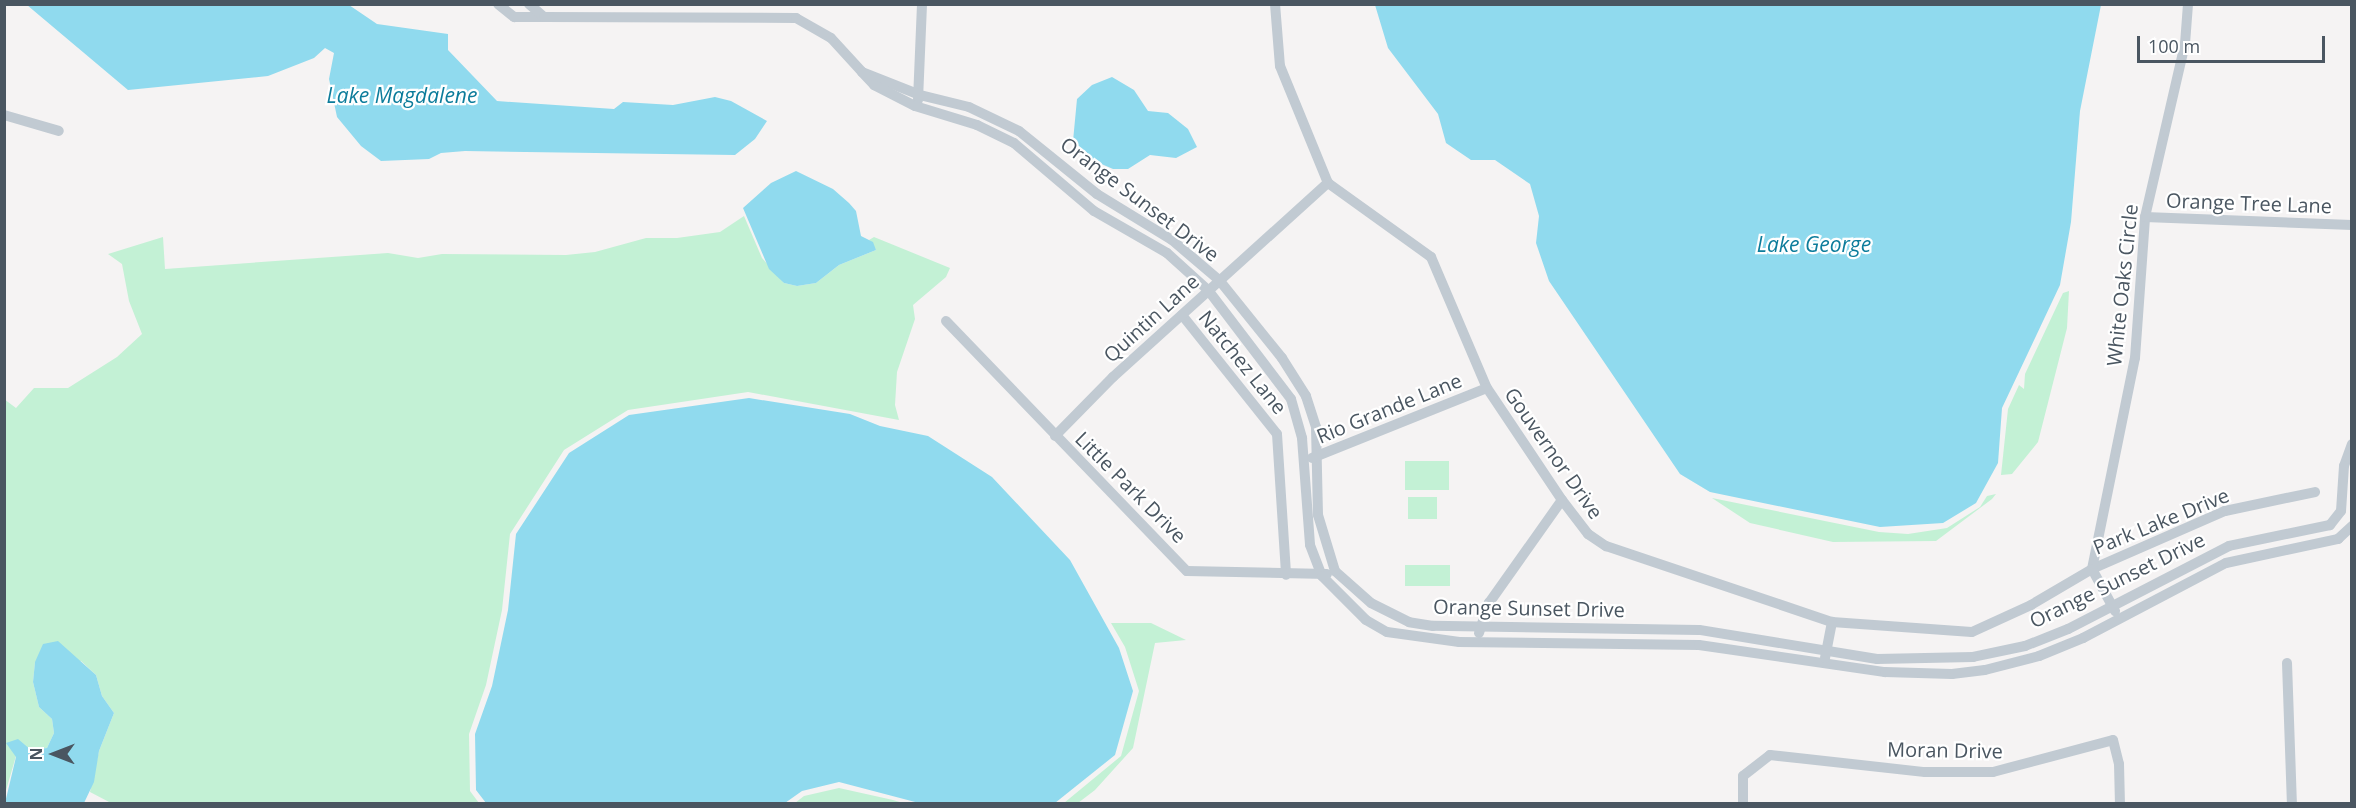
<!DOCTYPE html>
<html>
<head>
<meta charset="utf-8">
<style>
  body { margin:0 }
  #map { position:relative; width:2356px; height:808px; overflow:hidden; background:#f5f3f3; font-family:"Open Sans",sans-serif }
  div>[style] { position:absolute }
  .green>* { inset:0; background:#c3f1d5; transform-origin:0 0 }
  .water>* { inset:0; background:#90daee }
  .minor>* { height:10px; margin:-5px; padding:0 5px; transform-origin:5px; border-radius:5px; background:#c1cad2 }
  span { translate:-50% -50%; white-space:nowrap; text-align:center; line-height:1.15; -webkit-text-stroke:4.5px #fff; paint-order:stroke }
  .street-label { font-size:20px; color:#4a5661 }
  .water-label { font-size:21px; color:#0c7c9b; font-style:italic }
  .frame { position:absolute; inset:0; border:6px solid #4a5661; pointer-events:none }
  .north { position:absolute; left:24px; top:724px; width:60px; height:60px; -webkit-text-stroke:4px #fff; paint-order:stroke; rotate:270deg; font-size:16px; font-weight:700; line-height:24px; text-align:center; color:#4a5661 }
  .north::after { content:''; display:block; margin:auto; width:21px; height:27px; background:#4a5661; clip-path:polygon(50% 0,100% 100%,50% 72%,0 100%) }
  .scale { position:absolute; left:2137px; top:36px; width:188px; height:27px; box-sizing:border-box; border:3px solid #4a5661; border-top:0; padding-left:8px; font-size:18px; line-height:21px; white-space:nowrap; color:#4a5661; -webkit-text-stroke:4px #fff; paint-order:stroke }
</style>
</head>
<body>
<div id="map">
  <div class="green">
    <i style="clip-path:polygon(744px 216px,762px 258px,784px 283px,797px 286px,816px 283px,839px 265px,876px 250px,869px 240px,874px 237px,950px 268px,946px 277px,913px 305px,915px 319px,897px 372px,895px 405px,899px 420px,748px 392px,628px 410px,564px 450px,510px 534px,502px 610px,486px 685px,469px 734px,470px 791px,479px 803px,111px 803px,90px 792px,99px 751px,114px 713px,102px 696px,96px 675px,81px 661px,35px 662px,33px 682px,39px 707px,52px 719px,54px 733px,47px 748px,31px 750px,7px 743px,16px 756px,5px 794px,4px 399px,16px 408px,34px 388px,68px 388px,117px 357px,142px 334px,129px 301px,122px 264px,108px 254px,163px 237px,165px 269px,388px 253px,418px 258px,442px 254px,566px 255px,595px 252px,646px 238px,677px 238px,720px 232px)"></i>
    <i style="clip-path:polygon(2069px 291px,2067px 328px,2038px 442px,2012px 474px,2001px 475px,2008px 409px,2019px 385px,2024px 389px,2025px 374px,2063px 293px)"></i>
    <i style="left:1405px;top:461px;width:44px;height:29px"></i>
    <i style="clip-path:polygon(1996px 494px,1992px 499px,1936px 541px,1833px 542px,1750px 523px,1712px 498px,1879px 532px,1908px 534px,1947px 528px,1980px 507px,1987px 496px)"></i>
    <i style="left:1408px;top:497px;width:29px;height:22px"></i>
    <i style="left:1405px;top:565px;width:45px;height:21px"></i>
    <i style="clip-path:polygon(1111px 623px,1151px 623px,1186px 640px,1155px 643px,1133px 748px,1095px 790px,1078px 803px,1064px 803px,1121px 756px,1139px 691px,1125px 647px)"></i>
    <i style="clip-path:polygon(839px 788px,893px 800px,903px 803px,795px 803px,804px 796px)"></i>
  </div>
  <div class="water">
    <i style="clip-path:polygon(27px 5px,349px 5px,377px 24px,448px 34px,448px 50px,497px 101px,614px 109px,623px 102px,673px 105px,715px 97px,731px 101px,767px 121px,755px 139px,735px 155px,465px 151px,441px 153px,429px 159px,381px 161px,361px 146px,337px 117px,329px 79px,334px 53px,325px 48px,314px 58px,268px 76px,128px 90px)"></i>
    <i style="clip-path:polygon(1375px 5px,2101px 5px,2080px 111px,2071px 222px,2060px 285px,2002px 408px,1998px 463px,1976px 503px,1943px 523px,1880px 527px,1710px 492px,1680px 474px,1549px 281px,1536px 243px,1539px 216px,1530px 184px,1495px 160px,1471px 160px,1446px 143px,1438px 114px,1388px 48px)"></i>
    <i style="clip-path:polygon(1112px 77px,1134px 90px,1148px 111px,1168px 113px,1188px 129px,1197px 147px,1176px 158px,1150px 155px,1128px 169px,1113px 169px,1083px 156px,1073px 141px,1077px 99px,1092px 85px)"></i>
    <i style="clip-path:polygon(796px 171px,833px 189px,849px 203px,856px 211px,861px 236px,873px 242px,876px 250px,839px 265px,816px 283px,797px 286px,784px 283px,769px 269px,743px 208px,771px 183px)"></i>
    <i style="clip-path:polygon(749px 398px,850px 414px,880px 426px,928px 436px,992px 477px,1070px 560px,1119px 648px,1133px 691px,1115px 755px,1055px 803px,919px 803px,839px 782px,802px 791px,785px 803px,486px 803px,476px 790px,475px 734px,492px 686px,508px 610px,516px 534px,569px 453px,629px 415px)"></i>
    <i style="clip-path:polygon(58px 641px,96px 675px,102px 696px,114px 713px,99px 751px,94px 782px,84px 803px,5px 803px,16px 757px,6px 743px,18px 739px,31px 750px,47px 748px,54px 733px,52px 719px,39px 707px,33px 682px,35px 662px,43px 644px)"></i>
  </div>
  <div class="minor">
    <i style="left:498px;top:4px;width:21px;rotate:39deg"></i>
    <i style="left:514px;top:17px;width:30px"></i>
    <i style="left:544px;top:17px;width:20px;rotate:-139deg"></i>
    <i style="left:1275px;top:4px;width:62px;rotate:85.4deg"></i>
    <i style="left:1280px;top:66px;width:126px;rotate:67.7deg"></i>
    <i style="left:1328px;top:183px;width:127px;rotate:35.7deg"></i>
    <i style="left:1431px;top:257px;width:142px;rotate:66.9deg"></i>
    <i style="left:1487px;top:388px;width:135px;rotate:56.2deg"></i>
    <i style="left:1562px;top:500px;width:43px;rotate:52.6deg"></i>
    <i style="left:1588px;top:534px;width:22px;rotate:34deg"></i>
    <i style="left:1606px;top:546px;width:238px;rotate:18.6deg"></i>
    <i style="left:1832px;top:622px;width:140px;rotate:4.1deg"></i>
    <i style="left:1972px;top:632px;width:65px;rotate:-24.6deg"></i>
    <i style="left:2031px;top:605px;width:71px;rotate:-30.5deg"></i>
    <i style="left:2092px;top:569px;width:145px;rotate:-23.6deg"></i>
    <i style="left:2225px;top:511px;width:92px;rotate:-11.9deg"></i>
    <i style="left:544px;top:17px;width:252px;rotate:0.2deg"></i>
    <i style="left:796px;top:18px;width:40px;rotate:29.7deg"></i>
    <i style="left:831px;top:38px;width:46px;rotate:47.6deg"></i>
    <i style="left:918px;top:100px;width:96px;rotate:-87.6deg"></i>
    <i style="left:4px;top:115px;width:57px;rotate:16.2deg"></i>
    <i style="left:2145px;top:217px;width:207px;rotate:2.2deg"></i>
    <i style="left:1182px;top:315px;width:152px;rotate:51.4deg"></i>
    <i style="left:1277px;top:434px;width:141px;rotate:86.3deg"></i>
    <i style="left:946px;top:321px;width:347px;rotate:46.1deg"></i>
    <i style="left:1187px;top:571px;width:140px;rotate:1.2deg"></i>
    <i style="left:1055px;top:436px;width:83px;rotate:-45.5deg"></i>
    <i style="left:1113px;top:377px;width:290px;rotate:-42.1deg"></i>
    <i style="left:2352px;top:444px;width:23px;rotate:110deg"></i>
    <i style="left:2344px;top:466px;width:45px;rotate:93.8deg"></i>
    <i style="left:2341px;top:511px;width:18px;rotate:128deg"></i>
    <i style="left:2330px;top:525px;width:103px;rotate:168.3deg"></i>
    <i style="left:2229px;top:546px;width:181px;rotate:152.7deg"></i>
    <i style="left:2068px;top:629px;width:46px;rotate:158.4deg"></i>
    <i style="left:2025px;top:646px;width:53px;rotate:168.1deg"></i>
    <i style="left:1973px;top:657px;width:96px;rotate:178.8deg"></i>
    <i style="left:1877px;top:659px;width:180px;rotate:-170.7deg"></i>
    <i style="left:1699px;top:630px;width:266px;rotate:-179.1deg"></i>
    <i style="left:1433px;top:626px;width:24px;rotate:-171deg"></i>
    <i style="left:1409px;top:622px;width:42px;rotate:-153.4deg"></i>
    <i style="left:1371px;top:603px;width:48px;rotate:-138.4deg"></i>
    <i style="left:1335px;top:571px;width:59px;rotate:-106.9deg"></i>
    <i style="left:1318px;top:515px;width:88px;rotate:-91.3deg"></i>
    <i style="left:1316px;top:427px;width:33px;rotate:-108deg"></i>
    <i style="left:1306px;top:396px;width:45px;rotate:-122.3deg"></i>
    <i style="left:1282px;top:358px;width:100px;rotate:-128.9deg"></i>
    <i style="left:1219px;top:280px;width:62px;rotate:-139.6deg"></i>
    <i style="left:1172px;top:240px;width:88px;rotate:-148.5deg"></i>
    <i style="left:1097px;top:194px;width:100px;rotate:-141.1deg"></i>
    <i style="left:1019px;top:131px;width:55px;rotate:-154.4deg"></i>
    <i style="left:969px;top:107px;width:50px;rotate:-166.2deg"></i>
    <i style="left:920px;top:95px;width:62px;rotate:-158.4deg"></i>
    <i style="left:862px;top:72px;width:18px;rotate:47deg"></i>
    <i style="left:874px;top:85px;width:46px;rotate:27.1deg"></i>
    <i style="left:915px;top:106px;width:65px;rotate:17deg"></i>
    <i style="left:977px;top:125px;width:41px;rotate:25.9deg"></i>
    <i style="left:1014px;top:143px;width:105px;rotate:40.4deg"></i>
    <i style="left:1094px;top:211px;width:84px;rotate:29.9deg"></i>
    <i style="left:1167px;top:253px;width:55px;rotate:42.1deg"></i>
    <i style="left:1208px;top:290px;width:137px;rotate:52.7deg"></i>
    <i style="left:1291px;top:399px;width:41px;rotate:74.2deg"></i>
    <i style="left:1302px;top:438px;width:107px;rotate:85.7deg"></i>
    <i style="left:1310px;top:545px;width:33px;rotate:69deg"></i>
    <i style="left:1322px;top:576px;width:62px;rotate:45deg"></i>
    <i style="left:1366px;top:620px;width:24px;rotate:30deg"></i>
    <i style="left:1387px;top:632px;width:73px;rotate:7.9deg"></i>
    <i style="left:1459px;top:642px;width:240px;rotate:0.7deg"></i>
    <i style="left:1699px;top:645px;width:188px;rotate:8.3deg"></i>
    <i style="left:1885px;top:672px;width:67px;rotate:1.7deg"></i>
    <i style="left:1952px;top:674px;width:33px;rotate:-7deg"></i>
    <i style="left:1985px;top:670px;width:56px;rotate:-14.5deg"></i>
    <i style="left:2039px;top:656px;width:48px;rotate:-22.2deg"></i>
    <i style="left:2083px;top:638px;width:161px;rotate:-27.7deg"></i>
    <i style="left:2226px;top:563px;width:115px;rotate:-12.1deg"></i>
    <i style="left:2338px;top:539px;width:19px;rotate:-43deg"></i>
    <i style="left:1312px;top:458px;width:188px;rotate:-21.8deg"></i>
    <i style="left:2092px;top:569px;width:215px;rotate:-78.5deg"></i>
    <i style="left:2135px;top:358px;width:141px;rotate:-85.9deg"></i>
    <i style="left:2145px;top:217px;width:178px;rotate:-77deg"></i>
    <i style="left:2185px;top:44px;width:40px;rotate:-85.7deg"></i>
    <i style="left:2092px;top:569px;width:48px;rotate:61.3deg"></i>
    <i style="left:1479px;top:633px;width:32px;rotate:-72deg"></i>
    <i style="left:1489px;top:603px;width:126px;rotate:-54.7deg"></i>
    <i style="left:1825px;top:658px;width:37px;rotate:-79deg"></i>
    <i style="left:2287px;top:663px;width:141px;rotate:88deg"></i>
    <i style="left:1743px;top:804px;width:28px;rotate:-90deg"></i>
    <i style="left:1743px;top:776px;width:34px;rotate:-38deg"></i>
    <i style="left:1770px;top:755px;width:156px;rotate:6.3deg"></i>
    <i style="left:1925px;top:772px;width:68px"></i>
    <i style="left:1993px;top:772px;width:124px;rotate:-14.9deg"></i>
    <i style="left:2113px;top:740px;width:25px;rotate:76deg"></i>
    <i style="left:2119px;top:764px;width:40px;rotate:88.6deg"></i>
  </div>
  <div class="street-label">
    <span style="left:1140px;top:199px;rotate:37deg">Orange Sunset Drive</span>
    <span style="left:2249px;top:203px;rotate:2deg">Orange Tree Lane</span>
    <span style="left:2122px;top:285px;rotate:-84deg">White Oaks Circle</span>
    <span style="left:1151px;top:318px;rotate:-42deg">Quintin Lane</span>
    <span style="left:1243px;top:362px;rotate:51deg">Natchez Lane</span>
    <span style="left:1389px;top:408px;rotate:-22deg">Rio Grande Lane</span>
    <span style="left:1554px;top:453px;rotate:55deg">Gouvernor Drive</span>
    <span style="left:1131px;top:487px;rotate:45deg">Little Park Drive</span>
    <span style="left:2161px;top:521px;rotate:-22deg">Park Lake Drive</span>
    <span style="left:2117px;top:580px;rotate:-26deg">Orange Sunset Drive</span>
    <span style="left:1529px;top:608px;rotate:1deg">Orange Sunset Drive</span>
    <span style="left:1945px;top:750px;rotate:1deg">Moran Drive</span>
  </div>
  <div class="water-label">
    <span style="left:402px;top:95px">Lake Magdalene</span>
    <span style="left:1814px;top:244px">Lake George</span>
  </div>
  <div class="frame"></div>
  <div class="north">N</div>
  <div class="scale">100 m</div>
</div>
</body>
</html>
